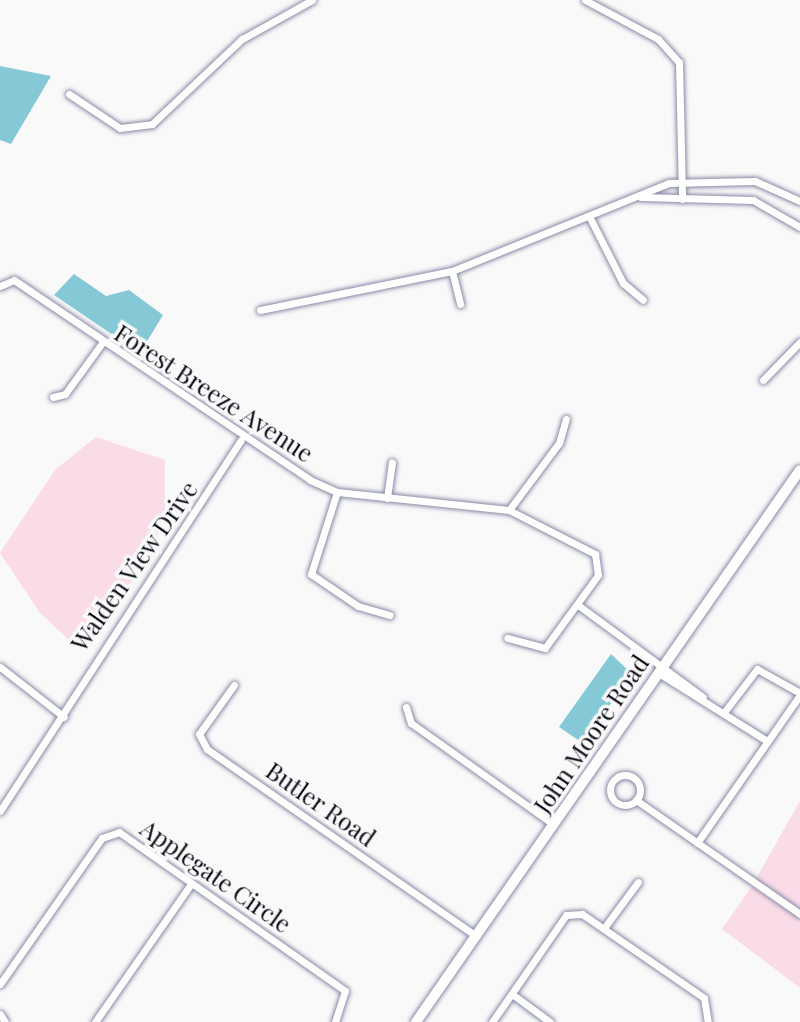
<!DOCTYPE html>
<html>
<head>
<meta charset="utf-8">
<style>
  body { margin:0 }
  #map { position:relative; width:800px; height:1022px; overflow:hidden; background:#f9f9f9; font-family:"Playfair Display",serif }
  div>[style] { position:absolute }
  .green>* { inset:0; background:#fadbe8 }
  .water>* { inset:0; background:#86c9d6 }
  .roads { filter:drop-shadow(0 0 2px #888ba7) drop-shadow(0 0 2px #888ba7) }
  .street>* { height:7px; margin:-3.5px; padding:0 3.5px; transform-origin:3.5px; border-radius:3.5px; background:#fff }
  .street>.ring { margin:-3.5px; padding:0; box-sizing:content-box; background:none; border:7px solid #fff; border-radius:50% }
  .secondary>* { height:10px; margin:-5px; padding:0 5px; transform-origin:5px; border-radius:5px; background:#fff }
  span { translate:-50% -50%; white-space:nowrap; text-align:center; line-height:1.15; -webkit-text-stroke:7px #f9f9f9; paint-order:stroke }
  .street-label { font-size:24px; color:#0a0b15 }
</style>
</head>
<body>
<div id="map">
  <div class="green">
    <i style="clip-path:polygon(96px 437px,165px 460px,165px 509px,155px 544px,126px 590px,96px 616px,77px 647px,40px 613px,0 553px,55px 470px)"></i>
    <i style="clip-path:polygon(800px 801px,800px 910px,756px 879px)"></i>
    <i style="clip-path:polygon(752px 886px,800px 919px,800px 988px,722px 929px)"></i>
  </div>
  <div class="water">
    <i style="clip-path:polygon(0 66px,51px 76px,11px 144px,0 140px)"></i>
    <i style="clip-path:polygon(74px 274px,106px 296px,129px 290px,163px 315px,146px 343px,135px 350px,54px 295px)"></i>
    <i style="clip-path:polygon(611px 654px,631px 673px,584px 744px,559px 727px)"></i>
  </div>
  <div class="roads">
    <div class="street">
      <i style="left:585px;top:0;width:83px;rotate:28.1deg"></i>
      <i style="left:658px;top:39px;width:31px;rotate:48deg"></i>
      <i style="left:679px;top:62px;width:137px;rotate:88.7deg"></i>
      <i style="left:69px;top:94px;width:61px;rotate:33.7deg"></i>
      <i style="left:120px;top:128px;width:32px;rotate:-7deg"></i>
      <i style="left:152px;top:124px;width:124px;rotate:-43.4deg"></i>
      <i style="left:242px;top:39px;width:80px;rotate:-29.1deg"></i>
      <i style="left:641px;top:197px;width:112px;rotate:1.5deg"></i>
      <i style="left:753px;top:200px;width:54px;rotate:29.9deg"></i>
      <i style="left:590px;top:218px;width:73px;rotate:63.1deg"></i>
      <i style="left:623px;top:283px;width:26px;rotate:40deg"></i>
      <i style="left:452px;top:271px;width:34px;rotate:76deg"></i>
      <i style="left:0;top:286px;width:15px;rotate:-23deg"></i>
      <i style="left:14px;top:280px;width:357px;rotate:34deg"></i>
      <i style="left:310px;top:480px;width:30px;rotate:24deg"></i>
      <i style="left:337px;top:492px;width:173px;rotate:6deg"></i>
      <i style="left:509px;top:510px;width:97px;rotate:27.1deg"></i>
      <i style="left:595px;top:554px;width:21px;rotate:82deg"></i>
      <i style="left:598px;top:575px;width:90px;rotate:126deg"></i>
      <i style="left:545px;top:648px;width:39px;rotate:-165deg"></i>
      <i style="left:260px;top:310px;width:196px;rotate:-11.5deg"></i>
      <i style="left:452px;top:271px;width:234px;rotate:-22.1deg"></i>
      <i style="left:669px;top:183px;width:86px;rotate:-1.3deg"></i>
      <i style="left:755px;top:181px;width:49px;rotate:24deg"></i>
      <i style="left:763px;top:380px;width:53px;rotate:-45.8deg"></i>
      <i style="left:53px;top:397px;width:12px;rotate:-14deg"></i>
      <i style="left:65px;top:394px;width:63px;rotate:-54deg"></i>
      <i style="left:337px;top:492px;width:86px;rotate:107.6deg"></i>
      <i style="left:311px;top:574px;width:57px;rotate:34.2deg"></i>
      <i style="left:358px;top:606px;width:33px;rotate:16deg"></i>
      <i style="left:387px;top:498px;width:36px;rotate:-82deg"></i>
      <i style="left:509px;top:510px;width:84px;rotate:-53.3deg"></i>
      <i style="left:559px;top:443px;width:25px;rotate:-74deg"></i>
      <i style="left:578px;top:605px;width:155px;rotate:36.4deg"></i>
      <i style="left:0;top:667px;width:81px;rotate:38deg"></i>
      <i style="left:657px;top:672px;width:130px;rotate:32.1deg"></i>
      <i style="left:234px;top:685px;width:60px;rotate:125.5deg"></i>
      <i style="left:199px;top:734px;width:17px;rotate:62deg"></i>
      <i style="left:207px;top:749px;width:328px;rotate:34.8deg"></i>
      <i style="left:406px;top:707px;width:17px;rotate:73deg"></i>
      <i style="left:411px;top:723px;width:174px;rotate:35.4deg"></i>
      <i style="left:725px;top:711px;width:53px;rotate:-52.7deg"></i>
      <i style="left:757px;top:669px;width:49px;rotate:29.2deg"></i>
      <i class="ring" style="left:610px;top:775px;width:23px;height:23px"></i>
      <i style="left:636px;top:800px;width:200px;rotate:34.8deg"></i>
      <i style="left:0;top:811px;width:442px;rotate:-57deg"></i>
      <i style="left:697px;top:843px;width:180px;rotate:-55.2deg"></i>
      <i style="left:604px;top:928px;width:57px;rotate:-53.5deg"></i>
      <i style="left:0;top:984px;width:178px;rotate:-55.1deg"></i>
      <i style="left:102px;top:838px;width:18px;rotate:-19deg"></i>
      <i style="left:119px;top:832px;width:276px;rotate:35.1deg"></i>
      <i style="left:345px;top:991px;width:33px;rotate:108deg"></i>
      <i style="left:512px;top:994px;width:47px;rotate:36.4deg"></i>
      <i style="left:0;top:1014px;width:9px;rotate:58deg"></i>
      <i style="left:95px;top:1022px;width:168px;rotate:-55.2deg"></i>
      <i style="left:492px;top:1022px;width:130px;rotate:-55.3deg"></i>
      <i style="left:566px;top:915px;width:16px;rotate:-4deg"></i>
      <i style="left:582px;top:914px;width:148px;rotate:34.5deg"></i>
      <i style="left:704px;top:998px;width:24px;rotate:81deg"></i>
    </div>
    <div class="secondary">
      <i style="left:416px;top:1022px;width:672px;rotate:-55.18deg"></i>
    </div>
  </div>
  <div class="street-label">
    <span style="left:214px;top:393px;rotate:33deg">Forest Breeze Avenue</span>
    <span style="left:134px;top:566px;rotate:-55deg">Walden View Drive</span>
    <span style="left:591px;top:734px;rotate:-56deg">John Moore Road</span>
    <span style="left:321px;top:804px;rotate:35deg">Butler Road</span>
    <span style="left:216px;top:876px;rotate:35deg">Applegate Circle</span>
  </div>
</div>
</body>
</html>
